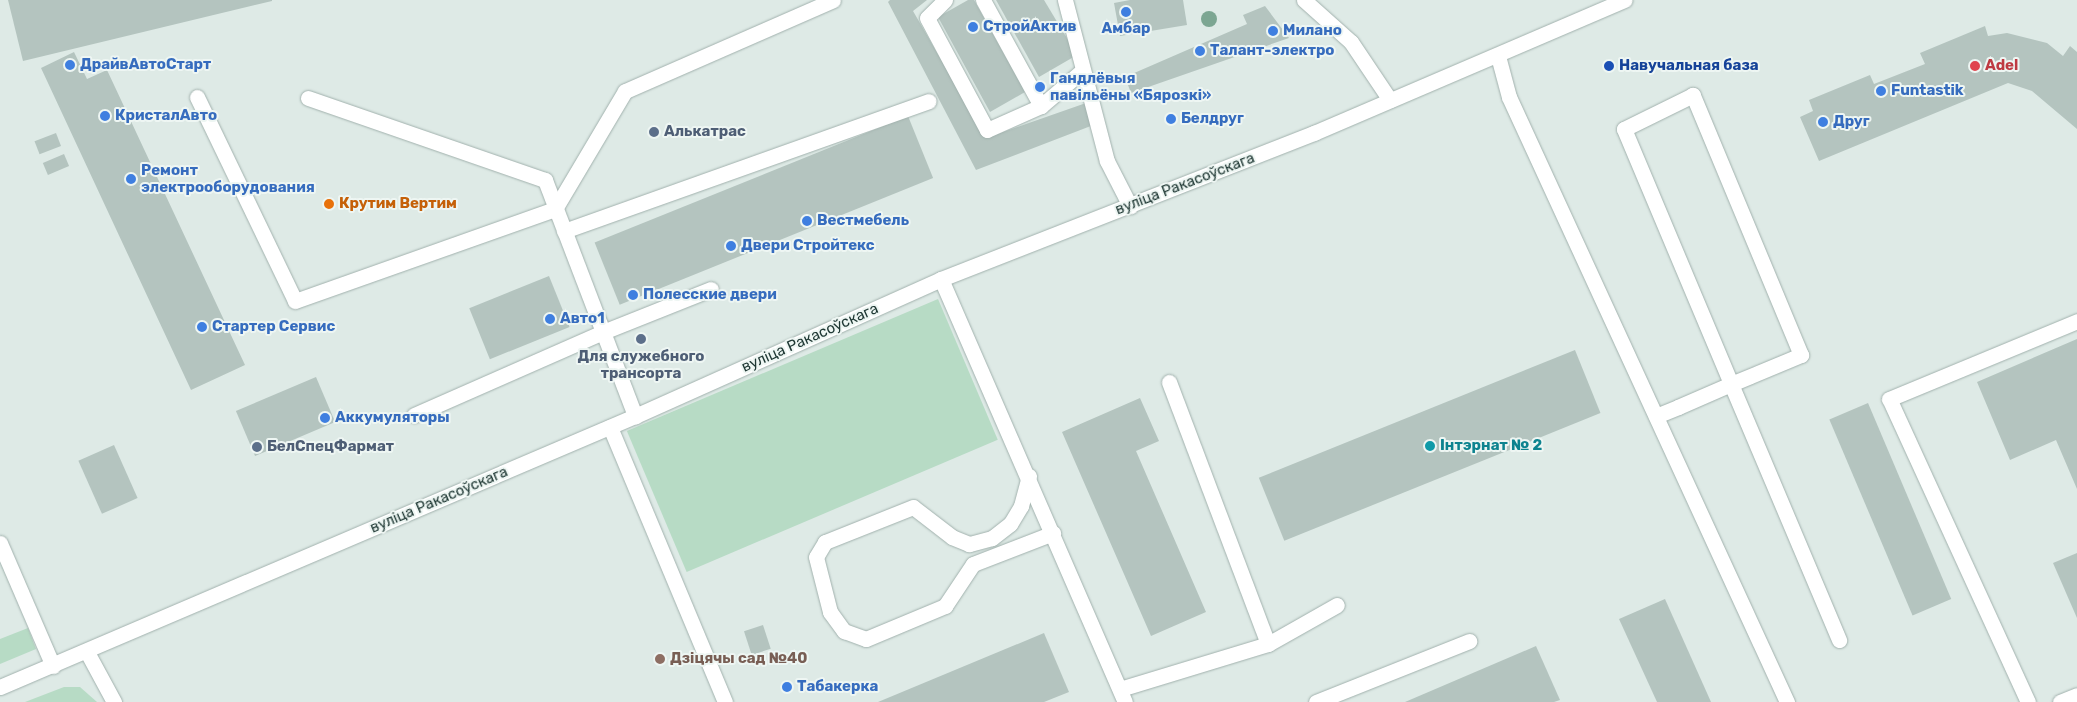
<!DOCTYPE html>
<html>
<head>
<meta charset="utf-8">
<style>
  body { margin:0 }
  #map { position:relative; width:2077px; height:702px; overflow:hidden; background:#deeae6; font-family:Rubik,sans-serif }
  div>[style] { position:absolute }
  .green>* { inset:0; background:#b7dbc5; transform-origin:0 0 }
  .building>* { inset:0; background:#b4c4bf; transform-origin:0 0 }
  .roads { filter:drop-shadow(0 0 1px #a1b1ad) drop-shadow(0 0 1px #a1b1ad) }
  .lane>* { height:15px; margin:-7.5px; padding:0 7.5px; transform-origin:7.5px; border-radius:7.5px; background:#fff }
  .secondary>* { height:15px; margin:-7.5px; padding:0 7.5px; transform-origin:7.5px; border-radius:7.5px; background:#fff }
  .trees>* { width:16px; height:16px; margin:-8px; border-radius:50%; background:#7ca692 }
  .dots>* { width:14px; height:14px; translate:-50% -50%; box-sizing:border-box; border:2px solid #eef6f3; border-radius:50% }
  span { translate:-50% -50%; white-space:nowrap; text-align:center; line-height:1.15; -webkit-text-stroke:4px #eef6f3; paint-order:stroke }
  .shop-label { font-size:15px; color:#366cbe; font-weight:700 }
  .left { translate:0 -50%; text-align:left }
  .transit-label { font-size:15px; color:#164399; font-weight:700 }
  .health-label { font-size:15px; color:#be3a42; font-weight:700 }
  .service-label { font-size:15px; color:#4e5e75; font-weight:700 }
  .street-label { font-size:15px; color:#203935 }
  .food-label { font-size:15px; color:#c56008; font-weight:700 }
  .culture-label { font-size:15px; color:#0d838f; font-weight:700 }
  .education-label { font-size:15px; color:#785e54; font-weight:700 }
</style>
</head>
<body>
<div id="map">
  <div class="green">
    <i style="left:938px;top:299px;width:153px;height:338px;rotate:67deg"></i>
    <i style="clip-path:polygon(28px 628px,36px 649px,0 664px,0 639px)"></i>
    <i style="clip-path:polygon(64px 687px,80px 687px,97px 702px,25px 702px)"></i>
  </div>
  <div class="building">
    <i style="clip-path:polygon(8px 0,272px 0,272px 1px,23px 61px)"></i>
    <i style="clip-path:polygon(890px 0,927px 0,913px 11px,986px 138px,1086px 103px,1096px 124px,976px 170px,888px 2px)"></i>
    <i style="clip-path:polygon(968px 0,974px 0,1025px 92px,990px 112px,938px 17px)"></i>
    <i style="clip-path:polygon(996px 0,1044px 0,1077px 55px,1039px 77px)"></i>
    <i style="clip-path:polygon(1130px 0,1183px 0,1187px 25px,1120px 36px,1114px 3px)"></i>
    <i style="clip-path:polygon(1265px 6px,1289px 38px,1131px 93px,1125px 77px,1247px 24px,1243px 15px)"></i>
    <i style="clip-path:polygon(1985px 26px,1988px 36px,2007px 33px,2047px 43px,2063px 56px,2070px 46px,2077px 52px,2077px 129px,2032px 91px,2008px 83px,1819px 161px,1800px 117px,1813px 111px,1809px 100px,1870px 75px,1874px 84px,1925px 64px,1920px 53px)"></i>
    <i style="clip-path:polygon(74px 52px,87px 79px,107px 70px,245px 365px,191px 390px,41px 68px)"></i>
    <i style="left:908px;top:116px;width:67px;height:338px;rotate:68deg"></i>
    <i style="left:56px;top:133px;width:14px;height:23px;rotate:69deg"></i>
    <i style="left:64px;top:154px;width:13px;height:23px;rotate:67deg"></i>
    <i style="left:549px;top:276px;width:55px;height:86px;rotate:68deg"></i>
    <i style="clip-path:polygon(2077px 339px,2077px 489px,2056px 440px,2010px 460px,1977px 382px)"></i>
    <i style="left:1575px;top:350px;width:68px;height:341px;rotate:68deg"></i>
    <i style="left:316px;top:377px;width:49px;height:87px;rotate:67deg"></i>
    <i style="clip-path:polygon(1140px 398px,1159px 441px,1136px 451px,1206px 612px,1151px 636px,1062px 432px)"></i>
    <i style="left:1868px;top:403px;width:213px;height:42px;rotate:67deg"></i>
    <i style="left:114px;top:445px;width:58px;height:39px;rotate:66deg"></i>
    <i style="clip-path:polygon(2077px 553px,2077px 618px,2053px 563px)"></i>
    <i style="clip-path:polygon(1665px 599px,1711px 702px,1657px 702px,1619px 619px)"></i>
    <i style="left:763px;top:625px;width:25px;height:20px;rotate:72deg"></i>
    <i style="clip-path:polygon(1044px 633px,1069px 692px,1044px 702px,878px 702px)"></i>
    <i style="clip-path:polygon(1536px 646px,1560px 700px,1554px 702px,1405px 702px)"></i>
  </div>
  <div class="roads">
    <div class="lane">
      <i style="left:945px;top:0;width:25px;rotate:135deg"></i>
      <i style="left:927px;top:18px;width:127px;rotate:61.8deg"></i>
      <i style="left:987px;top:130px;width:59px;rotate:-24deg"></i>
      <i style="left:1041px;top:106px;width:55px;rotate:-40.6deg"></i>
      <i style="left:983px;top:0;width:121px;rotate:61.3deg"></i>
      <i style="left:1065px;top:0;width:166px;rotate:75.4deg"></i>
      <i style="left:1107px;top:161px;width:51px;rotate:62.9deg"></i>
      <i style="left:1304px;top:0;width:63px;rotate:41.8deg"></i>
      <i style="left:1351px;top:42px;width:70px;rotate:56.1deg"></i>
      <i style="left:1498px;top:56px;width:42px;rotate:75deg"></i>
      <i style="left:1509px;top:97px;width:666px;rotate:65.32deg"></i>
      <i style="left:197px;top:97px;width:226px;rotate:64.3deg"></i>
      <i style="left:295px;top:301px;width:276px;rotate:-19.5deg"></i>
      <i style="left:555px;top:209px;width:137px;rotate:-59.3deg"></i>
      <i style="left:625px;top:91px;width:227px;rotate:-23.6deg"></i>
      <i style="left:308px;top:98px;width:251px;rotate:19.1deg"></i>
      <i style="left:545px;top:180px;width:253px;rotate:69.1deg"></i>
      <i style="left:564px;top:231px;width:387px;rotate:-19.6deg"></i>
      <i style="left:941px;top:279px;width:461px;rotate:66.5deg"></i>
      <i style="left:1169px;top:382px;width:280px;rotate:69.3deg"></i>
      <i style="left:414px;top:415px;width:206px;rotate:-23.7deg"></i>
      <i style="left:603px;top:332px;width:116px;rotate:-21.7deg"></i>
      <i style="left:1656px;top:416px;width:24px;rotate:-22deg"></i>
      <i style="left:1678px;top:407px;width:58px;rotate:-23.5deg"></i>
      <i style="left:1731px;top:384px;width:76px;rotate:-22.5deg"></i>
      <i style="left:1801px;top:355px;width:282px;rotate:-112.6deg"></i>
      <i style="left:1693px;top:95px;width:77px;rotate:153.8deg"></i>
      <i style="left:1624px;top:129px;width:277px;rotate:67.2deg"></i>
      <i style="left:1731px;top:384px;width:278px;rotate:67.1deg"></i>
      <i style="left:610px;top:427px;width:298px;rotate:67.3deg"></i>
      <i style="left:1029px;top:476px;width:31px;rotate:105deg"></i>
      <i style="left:1021px;top:506px;width:21px;rotate:121deg"></i>
      <i style="left:1010px;top:524px;width:23px;rotate:142deg"></i>
      <i style="left:992px;top:538px;width:24px;rotate:165deg"></i>
      <i style="left:969px;top:544px;width:18px;rotate:-158deg"></i>
      <i style="left:952px;top:537px;width:49px;rotate:-142.4deg"></i>
      <i style="left:913px;top:507px;width:95px;rotate:158.3deg"></i>
      <i style="left:825px;top:542px;width:17px;rotate:121deg"></i>
      <i style="left:816px;top:557px;width:57px;rotate:75.7deg"></i>
      <i style="left:830px;top:612px;width:24px;rotate:54deg"></i>
      <i style="left:844px;top:631px;width:23px;rotate:20deg"></i>
      <i style="left:866px;top:639px;width:86px;rotate:-22.7deg"></i>
      <i style="left:945px;top:606px;width:50px;rotate:-56.3deg"></i>
      <i style="left:973px;top:564px;width:86px;rotate:-21.2deg"></i>
      <i style="left:0;top:543px;width:134px;rotate:66.7deg"></i>
      <i style="left:87px;top:652px;width:57px;rotate:61.6deg"></i>
      <i style="left:1120px;top:689px;width:155px;rotate:-16.9deg"></i>
      <i style="left:1268px;top:644px;width:79px;rotate:-29.5deg"></i>
      <i style="left:1316px;top:702px;width:165px;rotate:-21.7deg"></i>
      <i style="left:2028px;top:702px;width:333px;rotate:-114.6deg"></i>
      <i style="left:1889px;top:399px;width:204px;rotate:-22.5deg"></i>
      <i style="left:2060px;top:702px;width:18px;rotate:-22deg"></i>
    </div>
    <div class="secondary">
      <i style="left:0;top:687px;width:690px;rotate:-23.11deg"></i>
      <i style="left:635px;top:416px;width:335px;rotate:-24.1deg"></i>
      <i style="left:941px;top:279px;width:401px;rotate:-21.4deg"></i>
      <i style="left:1314px;top:133px;width:338px;rotate:-23.2deg"></i>
    </div>
  </div>
  <div class="trees">
    <i style="left:1209px;top:19px"></i>
  </div>
  <div class="dots">
    <i style="left:1126px;top:12px;background:#3f7fe0"></i>
    <i style="left:973px;top:27px;background:#3f7fe0"></i>
    <i style="left:1273px;top:31px;background:#3f7fe0"></i>
    <i style="left:1200px;top:51px;background:#3f7fe0"></i>
    <i style="left:70px;top:65px;background:#3f7fe0"></i>
    <i style="left:1609px;top:66px;background:#1a4fb4"></i>
    <i style="left:1975px;top:66px;background:#e0444e"></i>
    <i style="left:1040px;top:87px;background:#3f7fe0"></i>
    <i style="left:1881px;top:91px;background:#3f7fe0"></i>
    <i style="left:105px;top:116px;background:#3f7fe0"></i>
    <i style="left:1171px;top:119px;background:#3f7fe0"></i>
    <i style="left:1823px;top:122px;background:#3f7fe0"></i>
    <i style="left:654px;top:132px;background:#5c6f8a"></i>
    <i style="left:131px;top:179px;background:#3f7fe0"></i>
    <i style="left:329px;top:204px;background:#e8710a"></i>
    <i style="left:807px;top:221px;background:#3f7fe0"></i>
    <i style="left:731px;top:246px;background:#3f7fe0"></i>
    <i style="left:633px;top:295px;background:#3f7fe0"></i>
    <i style="left:550px;top:319px;background:#3f7fe0"></i>
    <i style="left:202px;top:327px;background:#3f7fe0"></i>
    <i style="left:641px;top:339px;background:#5c6f8a"></i>
    <i style="left:325px;top:418px;background:#3f7fe0"></i>
    <i style="left:1430px;top:446px;background:#0f9aa8"></i>
    <i style="left:257px;top:447px;background:#5c6f8a"></i>
    <i style="left:660px;top:659px;background:#8d6e63"></i>
    <i style="left:787px;top:687px;background:#3f7fe0"></i>
  </div>
  <div class="shop-label">
    <span class="left" style="left:983px;top:27px">СтройАктив</span>
    <span style="left:1126px;top:29px">Амбар</span>
    <span class="left" style="left:1283px;top:31px">Милано</span>
    <span class="left" style="left:1210px;top:51px">Талант-электро</span>
    <span class="left" style="left:80px;top:65px">ДрайвАвтоСтарт</span>
    <span class="left" style="left:1050px;top:87px">Гандлёвыя<br>павільёны «Бярозкі»</span>
    <span class="left" style="left:1891px;top:91px">Funtastik</span>
    <span class="left" style="left:115px;top:116px">КристалАвто</span>
    <span class="left" style="left:1181px;top:119px">Белдруг</span>
    <span class="left" style="left:1833px;top:122px">Друг</span>
    <span class="left" style="left:141px;top:179px">Ремонт<br>электрооборудования</span>
    <span class="left" style="left:817px;top:221px">Вестмебель</span>
    <span class="left" style="left:741px;top:246px">Двери Стройтекс</span>
    <span class="left" style="left:643px;top:295px">Полесские двери</span>
    <span class="left" style="left:560px;top:319px">Авто1</span>
    <span class="left" style="left:212px;top:327px">Стартер Сервис</span>
    <span class="left" style="left:335px;top:418px">Аккумуляторы</span>
    <span class="left" style="left:797px;top:687px">Табакерка</span>
  </div>
  <div class="transit-label">
    <span class="left" style="left:1619px;top:66px">Навучальная база</span>
  </div>
  <div class="health-label">
    <span class="left" style="left:1985px;top:66px">Adel</span>
  </div>
  <div class="service-label">
    <span class="left" style="left:664px;top:132px">Алькатрас</span>
    <span style="left:641px;top:365px">Для служебного<br>трансорта</span>
    <span class="left" style="left:267px;top:447px">БелСпецФармат</span>
  </div>
  <div class="street-label">
    <span style="left:1185px;top:184px;rotate:-21deg">вуліца Ракасоўскага</span>
    <span style="left:810px;top:338px;rotate:-24deg">вуліца Ракасоўскага</span>
    <span style="left:439px;top:500px;rotate:-23deg">вуліца Ракасоўскага</span>
  </div>
  <div class="food-label">
    <span class="left" style="left:339px;top:204px">Крутим Вертим</span>
  </div>
  <div class="culture-label">
    <span class="left" style="left:1440px;top:446px">Інтэрнат № 2</span>
  </div>
  <div class="education-label">
    <span class="left" style="left:670px;top:659px">Дзіцячы сад №40</span>
  </div>
</div>
</body>
</html>
